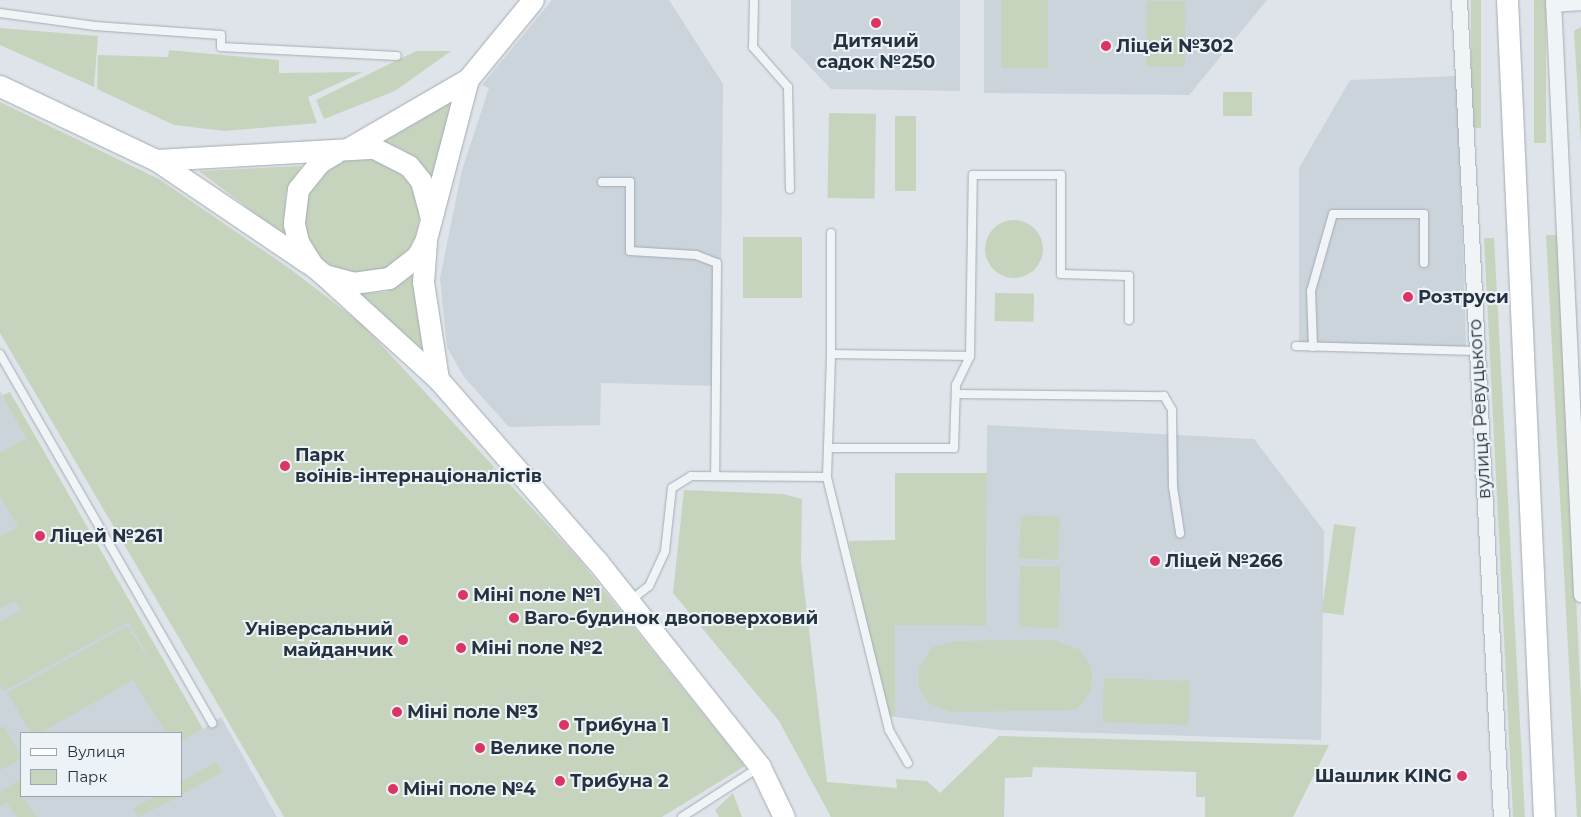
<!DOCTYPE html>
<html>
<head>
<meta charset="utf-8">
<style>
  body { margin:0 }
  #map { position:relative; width:1581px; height:817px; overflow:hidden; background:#dee4e9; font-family:Montserrat,sans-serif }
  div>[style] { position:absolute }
  .built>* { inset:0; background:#cbd3db }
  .green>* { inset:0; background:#c6d4be; transform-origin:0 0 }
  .round { border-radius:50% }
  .roads { filter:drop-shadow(0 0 1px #a3abb3) drop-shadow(0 0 1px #a3abb3) }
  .lane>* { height:8px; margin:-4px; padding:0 4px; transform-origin:4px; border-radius:4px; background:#f1f4f7 }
  .street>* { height:15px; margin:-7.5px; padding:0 7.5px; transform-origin:7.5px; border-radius:7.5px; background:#f1f4f7 }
  .secondary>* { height:21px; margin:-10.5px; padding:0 10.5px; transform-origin:10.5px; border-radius:10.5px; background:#fff }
  .dots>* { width:14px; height:14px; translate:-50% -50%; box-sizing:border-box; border:2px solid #edf2f6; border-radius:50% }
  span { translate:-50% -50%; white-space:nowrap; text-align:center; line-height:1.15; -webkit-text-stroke:4px #edf2f6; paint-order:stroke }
  .poi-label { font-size:18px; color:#253341; font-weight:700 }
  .left { translate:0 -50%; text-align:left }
  .right { translate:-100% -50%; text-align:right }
  .street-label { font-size:18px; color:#253341 }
  .legend { position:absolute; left:20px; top:732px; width:162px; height:65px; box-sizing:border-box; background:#edf2f6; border:1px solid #9da6ae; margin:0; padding:6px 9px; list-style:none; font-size:15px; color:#253341 }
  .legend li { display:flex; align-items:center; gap:10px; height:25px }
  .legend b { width:25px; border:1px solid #9da6ae }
</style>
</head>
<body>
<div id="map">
  <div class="built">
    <i style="clip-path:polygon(552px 0,669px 0,723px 84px,720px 386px,601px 383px,600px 425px,509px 427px,464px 377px,447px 347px,440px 278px,462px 170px,489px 88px,482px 85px)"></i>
    <i style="clip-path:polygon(791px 0,960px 0,960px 91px,831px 89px,791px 47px)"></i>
    <i style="clip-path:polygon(984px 0,1267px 0,1189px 95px,984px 93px)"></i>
    <i style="clip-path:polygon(1457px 76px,1466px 347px,1299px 345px,1299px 168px,1350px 80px)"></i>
    <i style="clip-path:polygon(evenodd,0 391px,152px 665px,200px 731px,221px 717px,277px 817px,0 817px,0 391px,21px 733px,181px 733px,181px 796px,21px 796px,21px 733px)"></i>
    <i style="clip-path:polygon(987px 425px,1254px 439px,1324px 531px,1321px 740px,1001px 730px,895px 717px,895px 625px,986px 625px)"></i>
  </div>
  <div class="green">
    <i style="left:1001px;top:0;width:47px;height:68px"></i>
    <i style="left:1471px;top:0;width:10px;height:128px"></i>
    <i style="left:1534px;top:0;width:12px;height:143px"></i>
    <i style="left:1147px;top:1px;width:39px;height:65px;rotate:1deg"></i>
    <i style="clip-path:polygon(1581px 27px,1581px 143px,1574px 31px)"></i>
    <i style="clip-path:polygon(0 28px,98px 36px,94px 87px,0 45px)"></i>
    <i style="clip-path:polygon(169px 50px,279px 60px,279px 73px,363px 72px,308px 97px,317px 123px,225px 131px,174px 125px,97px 89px,98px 55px,168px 57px)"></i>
    <i style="clip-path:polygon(416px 51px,451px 51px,395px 91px,324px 119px,316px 100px)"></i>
    <i style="left:1223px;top:92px;width:29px;height:24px"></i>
    <i style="clip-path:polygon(455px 95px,430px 186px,420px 168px,401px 149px,381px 140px)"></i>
    <i style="clip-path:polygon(0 102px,159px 179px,289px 268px,362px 324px,578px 558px,745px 766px,662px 817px,284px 817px,0 333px)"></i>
    <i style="left:829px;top:113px;width:47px;height:85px;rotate:1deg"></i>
    <i style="left:895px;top:116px;width:21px;height:75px"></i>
    <i class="round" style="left:303px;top:158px;width:116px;height:116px"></i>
    <i style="clip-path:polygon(302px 166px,286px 192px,284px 221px,289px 239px,199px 171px)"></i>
    <i class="round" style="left:985px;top:220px;width:58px;height:58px"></i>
    <i style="clip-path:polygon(1546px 235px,1558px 235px,1581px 699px,1581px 817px,1577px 817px)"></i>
    <i style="left:743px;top:237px;width:59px;height:61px"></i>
    <i style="clip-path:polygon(1484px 238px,1494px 238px,1525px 817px,1513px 817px)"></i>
    <i style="clip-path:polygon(413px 274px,425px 357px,360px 293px,386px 292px)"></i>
    <i style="left:995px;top:293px;width:39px;height:28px;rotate:1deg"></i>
    <i style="clip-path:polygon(10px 392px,203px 729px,200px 731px,181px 740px,181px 733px,166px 733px,133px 680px,41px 733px,31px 733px,7px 693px,127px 626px,152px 665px,128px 622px,4px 691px,0 684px,0 622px,21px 610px,15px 601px,0 609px,0 537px,18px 527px,0 496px,0 453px,25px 439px,39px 462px,2px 395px)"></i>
    <i style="clip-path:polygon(895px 473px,987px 473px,986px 626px,895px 625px,895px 717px,886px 716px,849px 541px,895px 540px)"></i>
    <i style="clip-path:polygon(684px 490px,783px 494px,802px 499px,801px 562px,827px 782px,897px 788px,896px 779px,927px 781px,940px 793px,999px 736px,1329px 745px,1293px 817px,1205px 817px,1205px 797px,1196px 797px,1196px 772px,1033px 767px,1032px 777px,1005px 778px,1004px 817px,831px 817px,779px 721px,673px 593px)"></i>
    <i style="left:1021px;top:515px;width:39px;height:43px;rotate:3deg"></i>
    <i style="left:1334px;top:524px;width:22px;height:89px;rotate:8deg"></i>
    <i style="left:1020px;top:566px;width:40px;height:61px;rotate:1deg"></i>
    <i style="clip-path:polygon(1054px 640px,1080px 650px,1092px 668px,1091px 692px,1076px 710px,952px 712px,928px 703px,919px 687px,919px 667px,933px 647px,956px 641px)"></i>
    <i style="left:1104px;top:678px;width:86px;height:44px;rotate:2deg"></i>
    <i style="clip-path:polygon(0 727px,5px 727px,20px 755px,17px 762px,0 770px)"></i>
    <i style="clip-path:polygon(216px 762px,222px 772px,181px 795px,181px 782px)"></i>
    <i style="clip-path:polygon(21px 779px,21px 796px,37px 817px,17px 817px,7px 803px,0 807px,0 792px)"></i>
    <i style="clip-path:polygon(733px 793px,742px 817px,719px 817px,715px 810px)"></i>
    <i style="clip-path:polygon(156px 796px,180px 796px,138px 817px,133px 808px)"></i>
  </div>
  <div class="roads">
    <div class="lane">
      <i style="left:754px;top:0;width:47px;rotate:91.2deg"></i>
      <i style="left:753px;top:47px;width:53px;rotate:48.8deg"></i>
      <i style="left:788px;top:87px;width:102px;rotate:88.9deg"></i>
      <i style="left:0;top:13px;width:96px;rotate:7.8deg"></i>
      <i style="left:95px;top:26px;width:126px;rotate:4.1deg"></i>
      <i style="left:221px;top:35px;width:12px;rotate:90deg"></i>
      <i style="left:221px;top:47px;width:176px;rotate:2.9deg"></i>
      <i style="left:602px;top:182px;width:28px"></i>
      <i style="left:630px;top:182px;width:69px;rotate:90deg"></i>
      <i style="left:630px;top:251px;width:66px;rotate:3.5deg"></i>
      <i style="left:696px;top:255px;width:22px;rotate:21deg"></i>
      <i style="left:717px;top:263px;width:210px;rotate:90.5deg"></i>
      <i style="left:1296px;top:346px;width:180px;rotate:1.6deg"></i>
      <i style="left:1313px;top:347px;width:56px;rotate:-92deg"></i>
      <i style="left:1311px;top:291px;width:80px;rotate:-74.1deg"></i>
      <i style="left:1333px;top:214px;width:91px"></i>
      <i style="left:1424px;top:214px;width:49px;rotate:90deg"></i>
      <i style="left:0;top:354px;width:426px;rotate:60.1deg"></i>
      <i style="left:831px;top:354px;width:121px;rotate:-90deg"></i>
      <i style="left:956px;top:394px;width:208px;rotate:0.6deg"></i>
      <i style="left:1164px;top:396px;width:16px;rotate:60deg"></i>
      <i style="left:1172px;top:410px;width:77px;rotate:89.3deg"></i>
      <i style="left:1173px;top:487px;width:47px;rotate:81.3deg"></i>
      <i style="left:831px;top:448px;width:123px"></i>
      <i style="left:954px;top:448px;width:63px;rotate:-88.2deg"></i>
      <i style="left:956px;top:385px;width:32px;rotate:-64deg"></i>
      <i style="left:970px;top:356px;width:181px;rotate:-89.1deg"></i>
      <i style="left:973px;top:175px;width:88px"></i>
      <i style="left:1061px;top:175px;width:99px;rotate:90deg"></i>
      <i style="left:1061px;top:274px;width:68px;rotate:1.7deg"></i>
      <i style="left:1129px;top:276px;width:44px;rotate:90deg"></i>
      <i style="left:631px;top:600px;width:23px;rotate:-38deg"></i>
      <i style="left:649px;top:586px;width:38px;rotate:-65deg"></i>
      <i style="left:665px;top:551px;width:63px;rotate:-83.7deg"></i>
      <i style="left:672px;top:488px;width:22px;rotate:-32deg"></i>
      <i style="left:691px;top:476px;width:136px;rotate:0.4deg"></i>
      <i style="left:908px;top:763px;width:38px;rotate:-120deg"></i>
      <i style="left:889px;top:730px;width:260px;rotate:-103.8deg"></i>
      <i style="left:827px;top:477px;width:123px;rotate:-88.1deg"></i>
      <i style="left:831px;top:354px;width:139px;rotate:0.8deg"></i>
      <i style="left:682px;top:817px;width:90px;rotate:-32.8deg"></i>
    </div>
    <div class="street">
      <i style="left:1459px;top:0;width:818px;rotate:87.06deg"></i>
      <i style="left:1553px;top:0;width:595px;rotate:87.3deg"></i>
      <i style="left:1553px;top:4px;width:28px;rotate:-4deg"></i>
    </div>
    <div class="secondary">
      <i style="left:1507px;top:0;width:818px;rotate:87.41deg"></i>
      <i style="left:0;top:86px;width:173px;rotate:25.4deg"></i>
      <i style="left:156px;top:160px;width:184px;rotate:34.1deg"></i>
      <i style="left:349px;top:148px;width:138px;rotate:-30.1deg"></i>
      <i style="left:468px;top:79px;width:102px;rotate:-50.6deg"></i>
      <i style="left:335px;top:153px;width:17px;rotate:149deg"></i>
      <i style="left:320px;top:162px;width:35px;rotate:129deg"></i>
      <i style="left:298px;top:189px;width:35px;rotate:97deg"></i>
      <i style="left:294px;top:224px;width:18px;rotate:77deg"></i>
      <i style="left:298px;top:242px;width:28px;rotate:58deg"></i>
      <i style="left:313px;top:266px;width:14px;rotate:39deg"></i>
      <i style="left:324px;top:275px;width:30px;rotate:15deg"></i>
      <i style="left:353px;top:283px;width:36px;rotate:-8deg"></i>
      <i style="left:389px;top:278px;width:37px;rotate:-38deg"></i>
      <i style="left:418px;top:255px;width:18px;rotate:-63deg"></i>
      <i style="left:426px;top:239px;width:165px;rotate:-75.3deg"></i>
      <i style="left:156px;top:160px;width:218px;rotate:-3.2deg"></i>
      <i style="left:374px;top:148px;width:39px;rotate:27deg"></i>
      <i style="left:409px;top:166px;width:19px;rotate:51deg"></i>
      <i style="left:421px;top:181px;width:35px;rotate:75deg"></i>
      <i style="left:426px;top:242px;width:40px;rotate:94.3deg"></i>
      <i style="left:423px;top:282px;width:98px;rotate:81.2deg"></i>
      <i style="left:324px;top:275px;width:154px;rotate:42.4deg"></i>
      <i style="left:438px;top:379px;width:242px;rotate:48.9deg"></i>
      <i style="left:597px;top:561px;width:263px;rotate:51.6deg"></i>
      <i style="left:760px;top:767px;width:55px;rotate:64.4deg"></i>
    </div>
  </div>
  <div class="dots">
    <i style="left:876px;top:23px;background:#dc3563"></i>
    <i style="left:1106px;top:46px;background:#dc3563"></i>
    <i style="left:1408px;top:297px;background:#dc3563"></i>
    <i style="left:285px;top:466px;background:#dc3563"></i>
    <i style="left:40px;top:536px;background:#dc3563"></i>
    <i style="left:1155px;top:561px;background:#dc3563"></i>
    <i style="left:463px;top:595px;background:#dc3563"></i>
    <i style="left:514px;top:618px;background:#dc3563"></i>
    <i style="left:403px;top:640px;background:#dc3563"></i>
    <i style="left:461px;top:648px;background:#dc3563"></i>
    <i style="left:397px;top:712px;background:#dc3563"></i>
    <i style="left:564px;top:725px;background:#dc3563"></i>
    <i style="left:480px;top:748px;background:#dc3563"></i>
    <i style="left:1462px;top:776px;background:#dc3563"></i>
    <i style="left:560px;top:781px;background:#dc3563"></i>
    <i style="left:393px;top:789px;background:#dc3563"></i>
  </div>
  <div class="poi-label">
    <span style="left:876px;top:52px">Дитячий<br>садок №250</span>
    <span class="left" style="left:1116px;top:46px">Ліцей №302</span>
    <span class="left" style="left:1418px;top:297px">Розтруси</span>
    <span class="left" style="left:295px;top:466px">Парк<br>воїнів-інтернаціоналістів</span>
    <span class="left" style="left:50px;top:536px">Ліцей №261</span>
    <span class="left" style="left:1165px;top:561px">Ліцей №266</span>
    <span class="left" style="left:473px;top:595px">Міні поле №1</span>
    <span class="left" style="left:524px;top:618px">Ваго-будинок двоповерховий</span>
    <span class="right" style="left:393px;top:640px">Універсальний<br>майданчик</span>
    <span class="left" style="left:471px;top:648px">Міні поле №2</span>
    <span class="left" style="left:407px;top:712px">Міні поле №3</span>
    <span class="left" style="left:574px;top:725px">Трибуна 1</span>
    <span class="left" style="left:490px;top:748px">Велике поле</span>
    <span class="right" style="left:1452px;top:776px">Шашлик KING</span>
    <span class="left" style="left:570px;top:781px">Трибуна 2</span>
    <span class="left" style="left:403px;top:789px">Міні поле №4</span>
  </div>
  <div class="street-label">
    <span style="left:1480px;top:409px;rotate:-93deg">вулиця Ревуцького</span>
  </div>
  <ul class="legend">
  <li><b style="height:6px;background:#fff"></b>Вулиця</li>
  <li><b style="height:14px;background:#c6d4be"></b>Парк</li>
  </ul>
</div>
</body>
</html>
